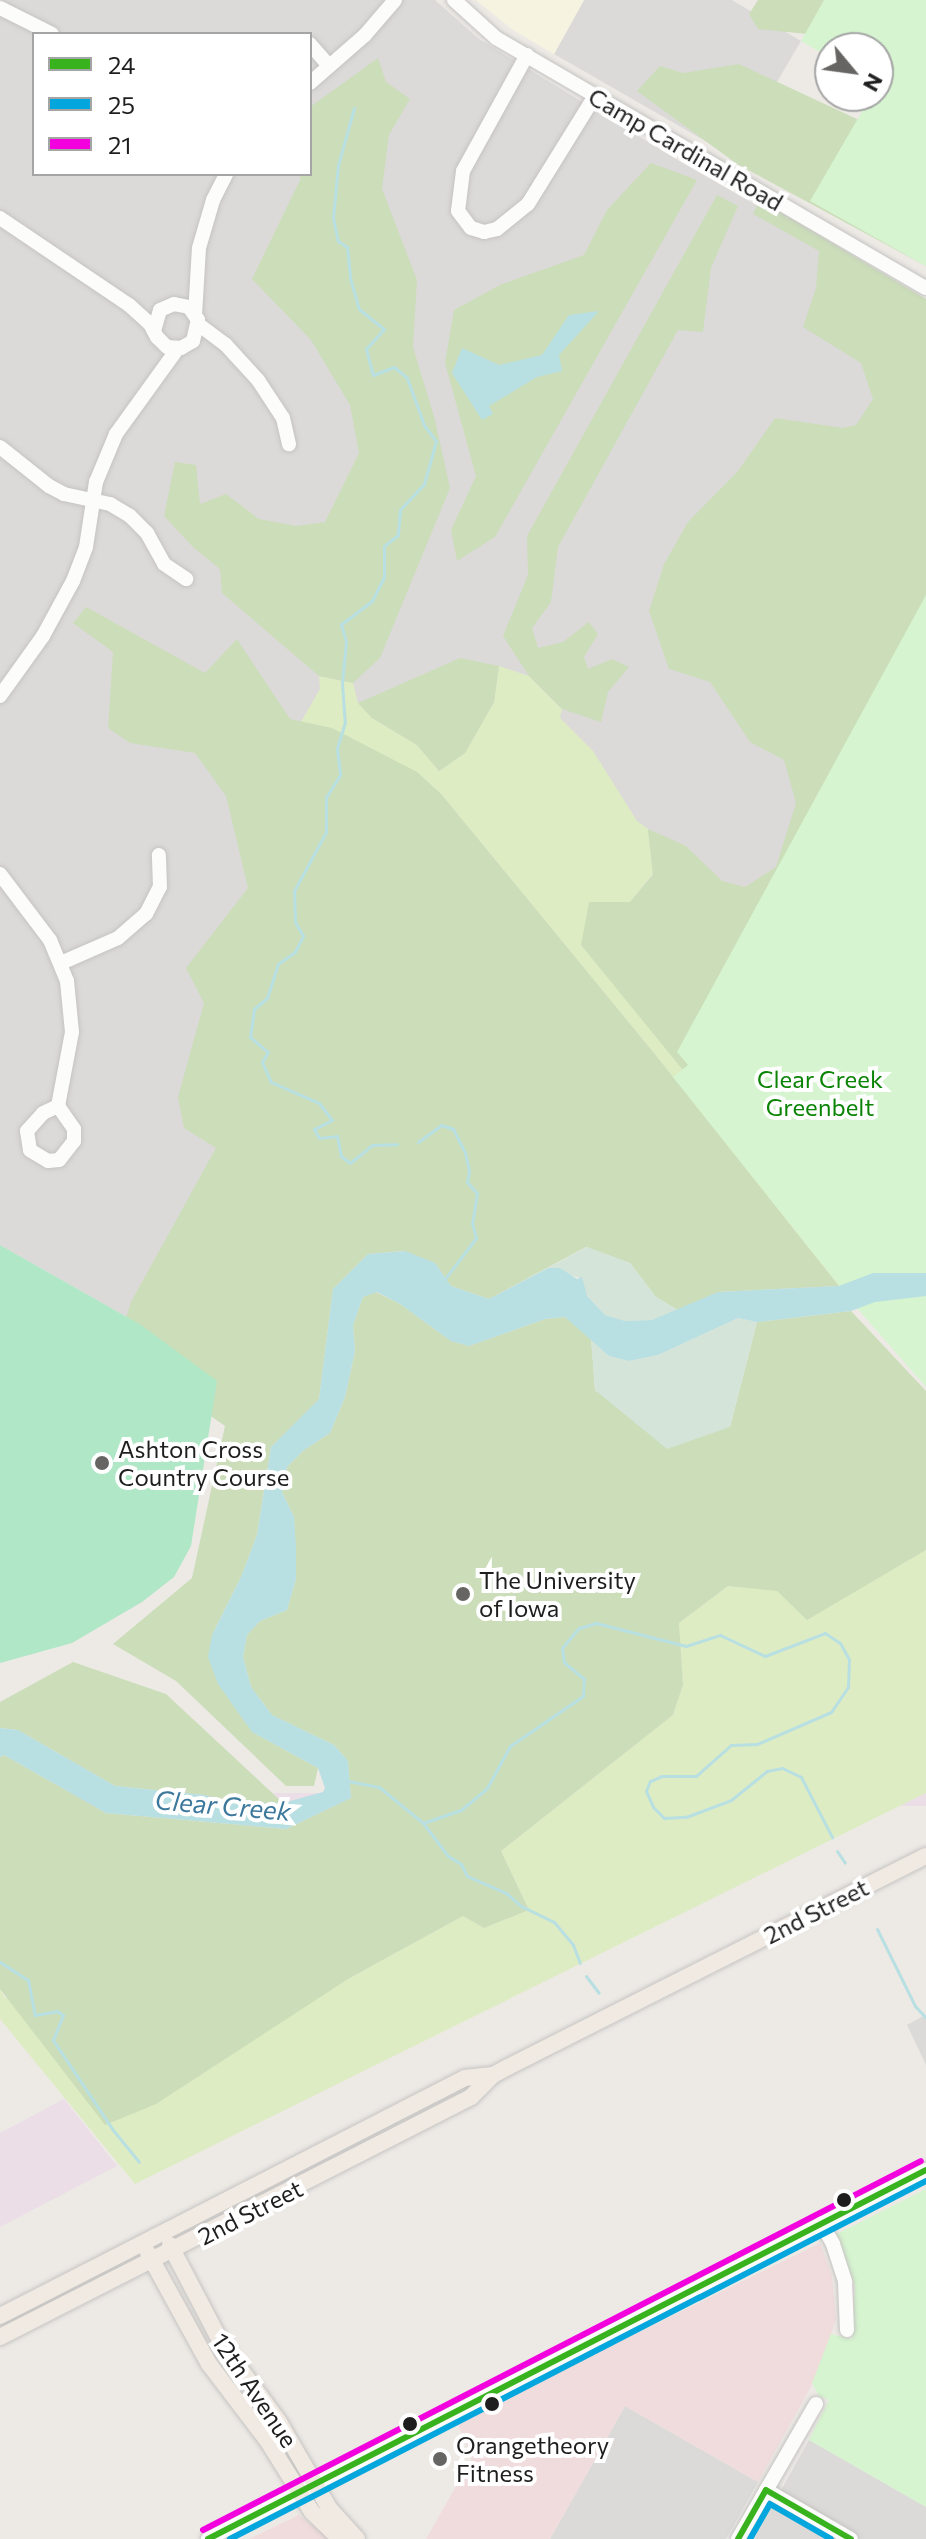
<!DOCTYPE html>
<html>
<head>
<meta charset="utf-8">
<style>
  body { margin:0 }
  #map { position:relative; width:926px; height:2539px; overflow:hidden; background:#edeae6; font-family:Commissioner,sans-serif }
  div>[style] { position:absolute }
  .residential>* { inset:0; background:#dcdad8 }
  .commercial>* { inset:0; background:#f0dcdc }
  .industrial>* { inset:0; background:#ebdee7; transform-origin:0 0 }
  .education>* { inset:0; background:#f7f3e1 }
  .grass>* { inset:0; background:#deecc3 }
  .forest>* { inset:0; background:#cbddb9 }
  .wetland>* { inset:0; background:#d4e4d8 }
  .park>* { inset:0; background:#d5f4cf }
  .pitch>* { inset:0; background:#afe7c7 }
  .water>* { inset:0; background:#b8dfe2 }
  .stream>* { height:3px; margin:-1.5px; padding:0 1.5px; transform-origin:1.5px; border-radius:1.5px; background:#b8dfe2 }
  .roads { filter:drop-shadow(0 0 2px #c5c4c2) drop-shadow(0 0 2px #c5c4c2) }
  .minor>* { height:14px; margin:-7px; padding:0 7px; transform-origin:7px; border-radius:7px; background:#fcfcfb }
  .major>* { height:16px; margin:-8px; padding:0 8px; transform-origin:8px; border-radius:8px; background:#f1eae3 }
  .bus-1>* { height:6px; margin:-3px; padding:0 3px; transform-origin:3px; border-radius:3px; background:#38b31d }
  .bus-2>* { height:6px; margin:-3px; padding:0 3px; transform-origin:3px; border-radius:3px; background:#03a7dd }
  .bus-3>* { height:6px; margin:-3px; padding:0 3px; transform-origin:3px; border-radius:3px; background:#f200de }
  .dots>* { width:22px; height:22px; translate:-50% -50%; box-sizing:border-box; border:4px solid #fff; border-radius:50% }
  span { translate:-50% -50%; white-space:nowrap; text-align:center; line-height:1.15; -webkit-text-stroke:8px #fff; paint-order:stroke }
  .street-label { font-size:24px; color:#1e1e1e }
  .park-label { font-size:24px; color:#0b8305 }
  .poi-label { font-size:24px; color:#1e1e1e }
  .left { translate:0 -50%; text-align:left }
  .water-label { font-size:26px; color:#3c789c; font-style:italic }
  .legend { position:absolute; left:32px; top:32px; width:280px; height:144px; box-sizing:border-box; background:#fff; border:2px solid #a5a5a5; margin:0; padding:10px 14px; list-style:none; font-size:24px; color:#1e1e1e }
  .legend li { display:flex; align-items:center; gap:16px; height:40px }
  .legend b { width:40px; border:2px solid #a5a5a5 }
  .north { position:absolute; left:814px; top:32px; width:80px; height:80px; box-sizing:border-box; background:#fff; border:2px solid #a5a5a5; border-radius:50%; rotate:119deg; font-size:22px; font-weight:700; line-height:32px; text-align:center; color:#1e1e1e }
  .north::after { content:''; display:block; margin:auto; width:28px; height:36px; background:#666564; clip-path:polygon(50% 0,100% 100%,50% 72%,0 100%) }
</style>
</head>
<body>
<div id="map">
  <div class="residential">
    <i style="clip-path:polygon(evenodd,0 0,435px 0,479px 39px,681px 162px,926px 302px,926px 595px,677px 1052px,668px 1052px,141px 1325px,0 1245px,0 0,34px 34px,310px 34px,310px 174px,34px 174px,34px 34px)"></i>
    <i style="clip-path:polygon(584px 0,732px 0,801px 41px,733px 157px,554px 54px)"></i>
    <i style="clip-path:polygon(923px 2016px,926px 2017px,926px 2065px,907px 2025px)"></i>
    <i style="clip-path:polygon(625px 2406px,758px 2482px,726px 2539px,550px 2539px)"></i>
    <i style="clip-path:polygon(809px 2440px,926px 2507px,926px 2539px,754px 2539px)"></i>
  </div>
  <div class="commercial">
    <i style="clip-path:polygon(820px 2243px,832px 2276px,836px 2319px,818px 2374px,758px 2482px,625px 2406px,550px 2539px,426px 2539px,472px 2458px,457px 2422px)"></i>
    <i style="clip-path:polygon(299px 2515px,330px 2539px,249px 2539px)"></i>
  </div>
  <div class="industrial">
    <i style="left:926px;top:1793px;width:13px;height:1033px;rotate:90deg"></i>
    <i style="clip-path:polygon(64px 2099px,117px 2166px,0 2227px,0 2133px)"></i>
  </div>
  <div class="education">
    <i style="clip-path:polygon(476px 0,584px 0,554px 54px,513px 30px)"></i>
  </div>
  <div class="grass">
    <i style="clip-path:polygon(499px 666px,529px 676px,562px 709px,560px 718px,593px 751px,637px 821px,648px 829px,653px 874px,630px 902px,674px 1058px,854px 1280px,839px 1286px,662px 1063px,441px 794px,417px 772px,301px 722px,320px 689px,319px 676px,353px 683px,358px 703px,372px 718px,417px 745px,439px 771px,465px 753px,494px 702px)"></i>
    <i style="clip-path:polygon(926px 1550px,926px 1793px,135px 2184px,0 2019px,0 1989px,5px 1998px,348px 1979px,463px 1916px,484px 1928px,529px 1910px,501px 1851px,673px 1715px,683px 1685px,679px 1623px,728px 1586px,777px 1590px,807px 1619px)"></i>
  </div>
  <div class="forest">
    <i style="clip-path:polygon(758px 0,926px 0,926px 266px,737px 164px,637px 91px,660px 66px,683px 73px,739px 64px,874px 127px,904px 79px,878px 48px,818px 35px,758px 29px,749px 14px)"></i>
    <i style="clip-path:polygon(378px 58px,386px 82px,410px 99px,389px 135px,382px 189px,417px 280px,413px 347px,435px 420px,450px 488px,380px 658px,353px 683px,319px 676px,222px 593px,220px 569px,193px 547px,164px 516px,175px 462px,196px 465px,200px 504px,226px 494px,259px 519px,296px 526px,325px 522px,359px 453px,350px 405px,311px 340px,252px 279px,301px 178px,297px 174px,310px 174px,310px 107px)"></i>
    <i style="clip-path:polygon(651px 163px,697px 180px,495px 537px,457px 561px,451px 530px,476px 476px,445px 363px,454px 310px,502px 284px,584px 255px,607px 210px)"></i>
    <i style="clip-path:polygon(717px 195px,738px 206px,711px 268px,703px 332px,678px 330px,558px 547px,551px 602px,532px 628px,538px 648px,563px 642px,589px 622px,598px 634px,584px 657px,588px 669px,612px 659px,629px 667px,608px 692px,601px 722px,562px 709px,529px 676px,503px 636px,528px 575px,527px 536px)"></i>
    <i style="clip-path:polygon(760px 200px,926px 299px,926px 1273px,854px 1280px,581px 945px,589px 902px,630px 902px,653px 875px,648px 829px,686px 846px,722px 881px,745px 887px,776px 867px,796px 803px,784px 760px,750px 742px,710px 682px,669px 669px,649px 611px,664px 564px,688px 522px,738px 471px,775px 418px,843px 428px,856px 425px,873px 399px,861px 363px,803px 327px,816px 288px,819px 251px,753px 214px)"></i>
    <i style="clip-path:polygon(86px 607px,205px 673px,237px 639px,290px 719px,332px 728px,417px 772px,441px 794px,662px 1063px,839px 1286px,718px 1292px,678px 1310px,656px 1297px,630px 1263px,586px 1247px,489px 1299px,451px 1286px,435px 1263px,404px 1251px,368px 1254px,333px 1289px,319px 1400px,271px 1447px,257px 1535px,241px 1577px,212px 1635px,252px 1732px,318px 1768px,314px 1786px,286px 1786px,176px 1681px,113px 1644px,192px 1578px,225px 1426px,192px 1403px,125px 1321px,131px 1302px,216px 1148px,184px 1128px,178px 1097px,204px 1003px,186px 968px,248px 888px,226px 796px,195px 753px,130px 743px,108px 728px,113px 652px,73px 623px)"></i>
    <i style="clip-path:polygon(460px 658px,499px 666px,494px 702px,465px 753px,439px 771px,417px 745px,372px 718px,358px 703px)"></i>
    <i style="clip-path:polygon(376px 1292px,400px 1304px,451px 1341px,469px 1346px,545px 1319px,565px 1317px,591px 1337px,595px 1391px,730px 1427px,757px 1322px,851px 1311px,926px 1391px,926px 1550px,807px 1620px,777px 1591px,728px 1586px,679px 1623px,683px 1685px,673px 1715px,501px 1851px,529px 1910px,484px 1928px,463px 1916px,348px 1979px,156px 2104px,105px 2125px,0 1989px,0 1757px,4px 1755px,106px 1813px,286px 1829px,351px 1798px,348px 1761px,334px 1745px,272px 1715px,251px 1687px,243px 1657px,247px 1635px,260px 1621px,287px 1610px,296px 1579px,294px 1517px,282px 1492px,287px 1467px,304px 1450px,330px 1433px,345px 1397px,355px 1351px,353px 1325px,363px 1297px)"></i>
    <i style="clip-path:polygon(73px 1662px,166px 1694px,283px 1803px,234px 1803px,204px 1795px,115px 1786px,18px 1730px,0 1728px,0 1702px)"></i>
  </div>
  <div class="wetland">
    <i style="clip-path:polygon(587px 1247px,630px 1263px,656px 1297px,678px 1310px,652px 1320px,625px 1321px,605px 1315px,587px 1296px,581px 1285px,583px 1279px,548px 1268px)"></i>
    <i style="clip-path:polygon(738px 1318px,757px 1322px,730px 1427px,667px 1449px,595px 1390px,591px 1337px,609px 1356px,629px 1361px,658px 1355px)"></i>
  </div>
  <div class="park">
    <i style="clip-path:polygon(824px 0,926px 0,926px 266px,810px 201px,871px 96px,878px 96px,878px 48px,830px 48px,830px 58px,801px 41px)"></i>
    <i style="clip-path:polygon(926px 595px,926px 1387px,857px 1308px,673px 1077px,688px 1065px,677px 1052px)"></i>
    <i style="clip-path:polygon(926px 2189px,926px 2507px,809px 2440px,829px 2400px,819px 2396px,812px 2383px,831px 2334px,852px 2339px,855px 2286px,835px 2235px)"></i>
  </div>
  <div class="pitch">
    <i style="clip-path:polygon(0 1245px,141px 1325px,217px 1381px,191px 1546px,174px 1577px,142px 1602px,72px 1643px,0 1663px)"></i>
  </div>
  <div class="water">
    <i style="clip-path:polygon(599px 311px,559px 355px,562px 371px,537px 377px,489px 406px,493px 414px,482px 420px,452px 373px,462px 348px,499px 365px,542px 355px,569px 315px)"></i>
    <i style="clip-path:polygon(405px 1251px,435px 1263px,451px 1286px,489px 1299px,548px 1268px,560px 1268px,577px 1279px,582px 1277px,587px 1296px,605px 1315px,625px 1321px,652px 1320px,718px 1292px,839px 1286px,873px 1273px,926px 1273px,926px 1296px,875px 1302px,851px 1311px,757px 1322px,738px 1318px,658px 1355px,629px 1361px,609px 1356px,565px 1317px,545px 1319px,469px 1346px,451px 1341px,400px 1304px,377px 1292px,363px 1297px,353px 1325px,355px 1351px,345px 1397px,330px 1433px,304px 1450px,287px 1467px,282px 1492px,294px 1517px,296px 1547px,296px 1579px,287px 1610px,260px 1621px,247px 1635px,243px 1657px,251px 1687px,272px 1715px,334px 1745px,348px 1761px,351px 1798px,286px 1829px,106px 1813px,4px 1755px,0 1757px,0 1728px,18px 1730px,115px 1786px,204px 1795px,234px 1803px,283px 1803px,323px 1792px,325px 1788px,318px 1768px,252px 1732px,218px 1684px,208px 1657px,212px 1635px,241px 1577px,257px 1535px,271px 1447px,319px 1399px,333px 1289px,368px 1254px)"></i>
  </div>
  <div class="stream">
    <i style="left:354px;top:108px;width:59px;rotate:105.7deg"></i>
    <i style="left:338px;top:165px;width:53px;rotate:95.4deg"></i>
    <i style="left:333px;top:218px;width:24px;rotate:78deg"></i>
    <i style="left:338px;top:241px;width:11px;rotate:34deg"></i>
    <i style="left:347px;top:247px;width:31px;rotate:84deg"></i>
    <i style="left:350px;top:278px;width:32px;rotate:74deg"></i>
    <i style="left:359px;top:309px;width:32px;rotate:39deg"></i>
    <i style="left:384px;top:329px;width:27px;rotate:132deg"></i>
    <i style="left:366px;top:349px;width:27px;rotate:75deg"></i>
    <i style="left:373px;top:375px;width:22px;rotate:-21deg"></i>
    <i style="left:394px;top:367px;width:17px;rotate:40deg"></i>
    <i style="left:407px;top:378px;width:50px;rotate:70.1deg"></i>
    <i style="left:424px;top:425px;width:20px;rotate:53deg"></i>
    <i style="left:436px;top:441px;width:45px;rotate:105.6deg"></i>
    <i style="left:424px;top:484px;width:35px;rotate:133deg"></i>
    <i style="left:400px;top:510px;width:25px;rotate:95deg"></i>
    <i style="left:398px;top:535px;width:18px;rotate:142deg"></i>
    <i style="left:384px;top:546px;width:31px;rotate:90deg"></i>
    <i style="left:384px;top:577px;width:27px;rotate:117deg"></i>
    <i style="left:372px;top:601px;width:39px;rotate:143deg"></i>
    <i style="left:341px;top:624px;width:18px;rotate:74deg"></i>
    <i style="left:346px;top:641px;width:42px;rotate:95.4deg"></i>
    <i style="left:342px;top:683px;width:39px;rotate:86deg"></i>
    <i style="left:345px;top:722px;width:28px;rotate:107deg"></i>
    <i style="left:337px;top:749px;width:26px;rotate:83deg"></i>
    <i style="left:340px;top:775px;width:26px;rotate:122deg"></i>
    <i style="left:326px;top:797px;width:35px;rotate:90deg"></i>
    <i style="left:326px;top:832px;width:67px;rotate:118.5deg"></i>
    <i style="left:294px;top:891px;width:31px;rotate:88deg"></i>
    <i style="left:295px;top:922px;width:16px;rotate:60deg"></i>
    <i style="left:303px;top:936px;width:18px;rotate:117deg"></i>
    <i style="left:295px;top:952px;width:21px;rotate:145deg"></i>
    <i style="left:278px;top:964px;width:36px;rotate:108deg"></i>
    <i style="left:267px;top:998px;width:17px;rotate:140deg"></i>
    <i style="left:254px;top:1009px;width:28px;rotate:98deg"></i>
    <i style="left:250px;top:1037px;width:23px;rotate:40deg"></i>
    <i style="left:268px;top:1052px;width:12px;rotate:121deg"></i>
    <i style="left:262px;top:1062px;width:22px;rotate:66deg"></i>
    <i style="left:271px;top:1082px;width:52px;rotate:23.6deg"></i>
    <i style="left:319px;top:1103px;width:21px;rotate:53deg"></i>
    <i style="left:332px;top:1120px;width:20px;rotate:153deg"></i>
    <i style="left:314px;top:1129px;width:10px;rotate:61deg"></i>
    <i style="left:319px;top:1138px;width:18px;rotate:-6deg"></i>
    <i style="left:337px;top:1136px;width:20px;rotate:79deg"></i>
    <i style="left:341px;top:1156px;width:11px;rotate:38deg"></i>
    <i style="left:350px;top:1163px;width:28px;rotate:-39deg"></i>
    <i style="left:372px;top:1145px;width:25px;rotate:-2deg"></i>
    <i style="left:418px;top:1142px;width:29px;rotate:-36deg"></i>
    <i style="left:441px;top:1125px;width:13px;rotate:18deg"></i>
    <i style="left:453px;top:1129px;width:27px;rotate:63deg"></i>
    <i style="left:465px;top:1153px;width:18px;rotate:77deg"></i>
    <i style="left:469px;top:1171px;width:11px;rotate:100deg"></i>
    <i style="left:467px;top:1182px;width:15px;rotate:48deg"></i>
    <i style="left:477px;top:1193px;width:30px;rotate:99deg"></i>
    <i style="left:472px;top:1223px;width:16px;rotate:75deg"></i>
    <i style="left:476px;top:1238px;width:53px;rotate:127.3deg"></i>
    <i style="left:348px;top:1781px;width:32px;rotate:11deg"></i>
    <i style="left:379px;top:1787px;width:57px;rotate:39.3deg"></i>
    <i style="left:423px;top:1823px;width:40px;rotate:-18.9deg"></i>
    <i style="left:461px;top:1810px;width:34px;rotate:-40deg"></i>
    <i style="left:487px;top:1788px;width:48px;rotate:-61.3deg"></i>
    <i style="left:510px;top:1746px;width:88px;rotate:-34.4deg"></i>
    <i style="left:583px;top:1696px;width:17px;rotate:-87deg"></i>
    <i style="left:584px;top:1679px;width:26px;rotate:-140deg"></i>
    <i style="left:564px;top:1662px;width:14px;rotate:-98deg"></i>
    <i style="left:562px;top:1648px;width:26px;rotate:-50deg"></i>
    <i style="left:579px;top:1628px;width:18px;rotate:-16deg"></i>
    <i style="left:596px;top:1623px;width:93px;rotate:14.3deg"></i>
    <i style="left:686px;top:1646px;width:36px;rotate:-18deg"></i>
    <i style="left:720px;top:1635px;width:50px;rotate:25deg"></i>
    <i style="left:765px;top:1656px;width:64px;rotate:-21deg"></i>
    <i style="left:825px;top:1633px;width:18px;rotate:34deg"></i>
    <i style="left:840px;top:1643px;width:18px;rotate:61deg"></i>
    <i style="left:849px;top:1659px;width:28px;rotate:92deg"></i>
    <i style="left:848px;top:1687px;width:30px;rotate:124deg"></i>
    <i style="left:831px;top:1712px;width:81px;rotate:156.6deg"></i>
    <i style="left:757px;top:1744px;width:26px;rotate:178deg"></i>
    <i style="left:731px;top:1745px;width:47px;rotate:138.5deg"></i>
    <i style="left:696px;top:1776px;width:34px;rotate:180deg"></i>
    <i style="left:662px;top:1776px;width:13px;rotate:157deg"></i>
    <i style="left:650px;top:1781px;width:11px;rotate:112deg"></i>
    <i style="left:646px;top:1791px;width:17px;rotate:66deg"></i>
    <i style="left:653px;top:1807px;width:16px;rotate:45deg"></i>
    <i style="left:664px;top:1818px;width:22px;rotate:-3deg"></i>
    <i style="left:686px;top:1817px;width:48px;rotate:-20.7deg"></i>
    <i style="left:731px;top:1800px;width:46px;rotate:-38.9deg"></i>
    <i style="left:767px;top:1771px;width:15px;rotate:-11deg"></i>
    <i style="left:782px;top:1768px;width:21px;rotate:25deg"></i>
    <i style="left:801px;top:1777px;width:68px;rotate:62.7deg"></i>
    <i style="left:423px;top:1823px;width:41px;rotate:52.9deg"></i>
    <i style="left:448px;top:1856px;width:15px;rotate:32deg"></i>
    <i style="left:461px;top:1864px;width:13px;rotate:63deg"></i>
    <i style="left:467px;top:1876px;width:43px;rotate:23.6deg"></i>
    <i style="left:506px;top:1893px;width:20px;rotate:41deg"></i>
    <i style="left:521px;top:1906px;width:37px;rotate:26deg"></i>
    <i style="left:554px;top:1922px;width:30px;rotate:50deg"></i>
    <i style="left:573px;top:1945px;width:19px;rotate:69deg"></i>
    <i style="left:837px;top:1851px;width:14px;rotate:56deg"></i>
    <i style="left:877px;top:1929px;width:86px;rotate:63.7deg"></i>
    <i style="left:915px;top:2006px;width:16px;rotate:47deg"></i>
    <i style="left:0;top:1962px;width:33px;rotate:33deg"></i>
    <i style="left:28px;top:1980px;width:36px;rotate:79deg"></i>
    <i style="left:35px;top:2015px;width:22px;rotate:-10deg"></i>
    <i style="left:57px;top:2011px;width:7px;rotate:34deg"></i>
    <i style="left:63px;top:2015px;width:27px;rotate:112deg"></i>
    <i style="left:53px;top:2040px;width:108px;rotate:56.3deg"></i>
    <i style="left:113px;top:2130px;width:41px;rotate:50.9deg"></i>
    <i style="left:586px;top:1976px;width:21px;rotate:53deg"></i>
  </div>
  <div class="roads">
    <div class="minor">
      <i style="left:454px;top:0;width:57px;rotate:42.1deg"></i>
      <i style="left:496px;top:38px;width:497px;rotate:30.2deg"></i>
      <i style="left:0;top:8px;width:58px;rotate:26.6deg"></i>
      <i style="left:310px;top:44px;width:29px;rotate:49deg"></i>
      <i style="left:527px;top:55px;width:132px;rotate:118.9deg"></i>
      <i style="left:463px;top:171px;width:40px;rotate:97.1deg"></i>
      <i style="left:458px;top:211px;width:21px;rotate:53deg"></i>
      <i style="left:471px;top:228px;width:14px;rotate:17deg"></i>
      <i style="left:484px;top:232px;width:13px;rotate:-13deg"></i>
      <i style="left:497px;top:229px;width:40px;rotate:-39deg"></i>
      <i style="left:528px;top:204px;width:127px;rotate:-58.2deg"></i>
      <i style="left:310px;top:83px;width:73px;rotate:-41.1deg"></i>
      <i style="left:365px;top:35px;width:46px;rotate:-49.4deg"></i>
      <i style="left:0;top:218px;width:156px;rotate:34deg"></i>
      <i style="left:129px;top:305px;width:28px;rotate:42deg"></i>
      <i style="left:150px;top:324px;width:15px;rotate:62deg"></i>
      <i style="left:157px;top:337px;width:14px;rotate:45deg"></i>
      <i style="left:167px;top:347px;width:14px;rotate:4deg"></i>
      <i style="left:181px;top:348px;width:14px;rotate:-30deg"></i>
      <i style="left:193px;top:341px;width:22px;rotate:-77deg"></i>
      <i style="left:198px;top:320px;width:16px;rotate:-125deg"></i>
      <i style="left:189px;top:307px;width:15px;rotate:-169deg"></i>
      <i style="left:174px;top:304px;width:15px;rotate:157deg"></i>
      <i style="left:160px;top:310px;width:22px;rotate:106deg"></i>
      <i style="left:195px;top:315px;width:67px;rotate:-86.6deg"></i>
      <i style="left:199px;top:248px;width:50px;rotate:-73.7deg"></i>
      <i style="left:213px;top:200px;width:29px;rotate:-63deg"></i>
      <i style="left:198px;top:324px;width:34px;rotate:37deg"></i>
      <i style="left:225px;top:344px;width:49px;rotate:47.5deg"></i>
      <i style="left:258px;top:380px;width:45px;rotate:56.7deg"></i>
      <i style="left:283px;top:418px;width:27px;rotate:77deg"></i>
      <i style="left:0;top:447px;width:63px;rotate:38.5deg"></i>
      <i style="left:49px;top:486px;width:17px;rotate:28deg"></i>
      <i style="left:64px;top:494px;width:47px;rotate:12.3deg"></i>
      <i style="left:110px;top:504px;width:23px;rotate:31deg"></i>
      <i style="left:130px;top:516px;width:24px;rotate:45deg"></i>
      <i style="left:147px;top:533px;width:35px;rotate:61deg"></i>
      <i style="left:164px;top:564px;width:27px;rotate:34deg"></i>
      <i style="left:0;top:696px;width:74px;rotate:-54.4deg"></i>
      <i style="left:43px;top:636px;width:63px;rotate:-61.4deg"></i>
      <i style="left:73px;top:581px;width:36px;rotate:-69deg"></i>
      <i style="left:86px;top:547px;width:66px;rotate:-81.3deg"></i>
      <i style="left:96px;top:482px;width:52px;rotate:-67.4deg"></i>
      <i style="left:116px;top:434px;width:106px;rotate:-54.2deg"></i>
      <i style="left:0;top:874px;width:83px;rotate:52.9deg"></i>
      <i style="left:50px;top:940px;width:44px;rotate:67.5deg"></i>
      <i style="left:67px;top:981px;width:51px;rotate:84.4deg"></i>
      <i style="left:72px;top:1032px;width:75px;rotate:100.7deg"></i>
      <i style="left:61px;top:963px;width:62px;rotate:-23.7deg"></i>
      <i style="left:118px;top:938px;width:37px;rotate:-41deg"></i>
      <i style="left:146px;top:914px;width:30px;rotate:-63deg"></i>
      <i style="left:160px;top:887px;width:32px;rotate:-92deg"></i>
      <i style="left:58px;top:1106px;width:28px;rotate:55deg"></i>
      <i style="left:74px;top:1129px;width:12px;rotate:90deg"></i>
      <i style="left:74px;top:1141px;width:24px;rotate:128deg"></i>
      <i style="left:59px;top:1160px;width:11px;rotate:175deg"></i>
      <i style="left:48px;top:1161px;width:21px;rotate:-149deg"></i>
      <i style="left:30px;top:1150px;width:19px;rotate:-99deg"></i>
      <i style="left:27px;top:1131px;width:24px;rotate:-48deg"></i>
      <i style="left:43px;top:1113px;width:17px;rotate:-25deg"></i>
      <i style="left:821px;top:2223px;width:24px;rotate:60deg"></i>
      <i style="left:833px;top:2244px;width:40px;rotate:72deg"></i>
      <i style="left:845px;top:2282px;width:48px;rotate:87.6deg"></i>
      <i style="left:766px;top:2490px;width:98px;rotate:30deg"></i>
      <i style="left:208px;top:2539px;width:807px;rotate:-27.2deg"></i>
      <i style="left:738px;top:2539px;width:156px;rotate:-60deg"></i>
    </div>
    <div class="major">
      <i style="left:170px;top:2245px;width:112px;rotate:62.3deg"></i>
      <i style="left:222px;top:2344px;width:97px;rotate:53.8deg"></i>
      <i style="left:279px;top:2422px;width:99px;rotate:59.8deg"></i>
      <i style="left:329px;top:2508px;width:42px;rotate:47.9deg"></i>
      <i style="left:148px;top:2253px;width:127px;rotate:61.2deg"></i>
      <i style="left:209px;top:2364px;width:96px;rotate:52.7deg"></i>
      <i style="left:267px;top:2440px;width:85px;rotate:58deg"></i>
      <i style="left:312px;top:2512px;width:39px;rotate:44deg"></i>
      <i style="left:0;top:2316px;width:522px;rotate:-27.1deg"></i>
      <i style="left:465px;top:2078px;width:28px;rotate:-6deg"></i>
      <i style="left:0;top:2337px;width:529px;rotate:-27deg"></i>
      <i style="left:471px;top:2097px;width:31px;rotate:-45deg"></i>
      <i style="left:493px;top:2075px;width:17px;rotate:-28deg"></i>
      <i style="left:508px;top:2067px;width:468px;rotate:-26.8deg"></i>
    </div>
  </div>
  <div class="bus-1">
    <i style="left:208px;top:2539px;width:807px;rotate:-27.2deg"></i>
    <i style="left:738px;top:2539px;width:56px;rotate:-60.3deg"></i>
    <i style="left:766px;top:2490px;width:98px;rotate:30deg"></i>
  </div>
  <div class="bus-2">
    <i style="left:230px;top:2539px;width:783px;rotate:-27.22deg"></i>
    <i style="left:750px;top:2539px;width:40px;rotate:-60.3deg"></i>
    <i style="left:770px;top:2504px;width:70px;rotate:29.8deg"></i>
  </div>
  <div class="bus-3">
    <i style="left:203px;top:2530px;width:807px;rotate:-27.2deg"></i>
  </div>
  <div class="dots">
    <i style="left:102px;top:1463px;background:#666564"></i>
    <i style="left:463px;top:1594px;background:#666564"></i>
    <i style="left:844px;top:2200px;background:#1e1e1e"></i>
    <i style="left:492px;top:2404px;background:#1e1e1e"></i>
    <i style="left:410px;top:2424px;background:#1e1e1e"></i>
    <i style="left:440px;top:2459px;background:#666564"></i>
  </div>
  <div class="street-label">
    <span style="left:686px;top:149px;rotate:30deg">Camp Cardinal Road</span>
    <span style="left:816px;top:1911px;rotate:-27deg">2nd Street</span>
    <span style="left:250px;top:2212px;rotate:-27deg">2nd Street</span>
    <span style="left:255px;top:2390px;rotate:56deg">12th Avenue</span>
  </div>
  <div class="park-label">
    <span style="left:820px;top:1093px">Clear Creek<br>Greenbelt</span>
  </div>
  <div class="poi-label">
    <span class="left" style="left:118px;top:1463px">Ashton Cross<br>Country Course</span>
    <span class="left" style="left:479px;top:1594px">The University<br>of Iowa</span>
    <span class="left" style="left:456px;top:2459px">Orangetheory<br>Fitness</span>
  </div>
  <div class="water-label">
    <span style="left:223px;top:1805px;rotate:5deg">Clear Creek</span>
  </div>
  <ul class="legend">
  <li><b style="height:10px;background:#38b31d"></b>24</li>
  <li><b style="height:10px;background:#03a7dd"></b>25</li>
  <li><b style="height:10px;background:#f200de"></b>21</li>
  </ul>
  <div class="north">N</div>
</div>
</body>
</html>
